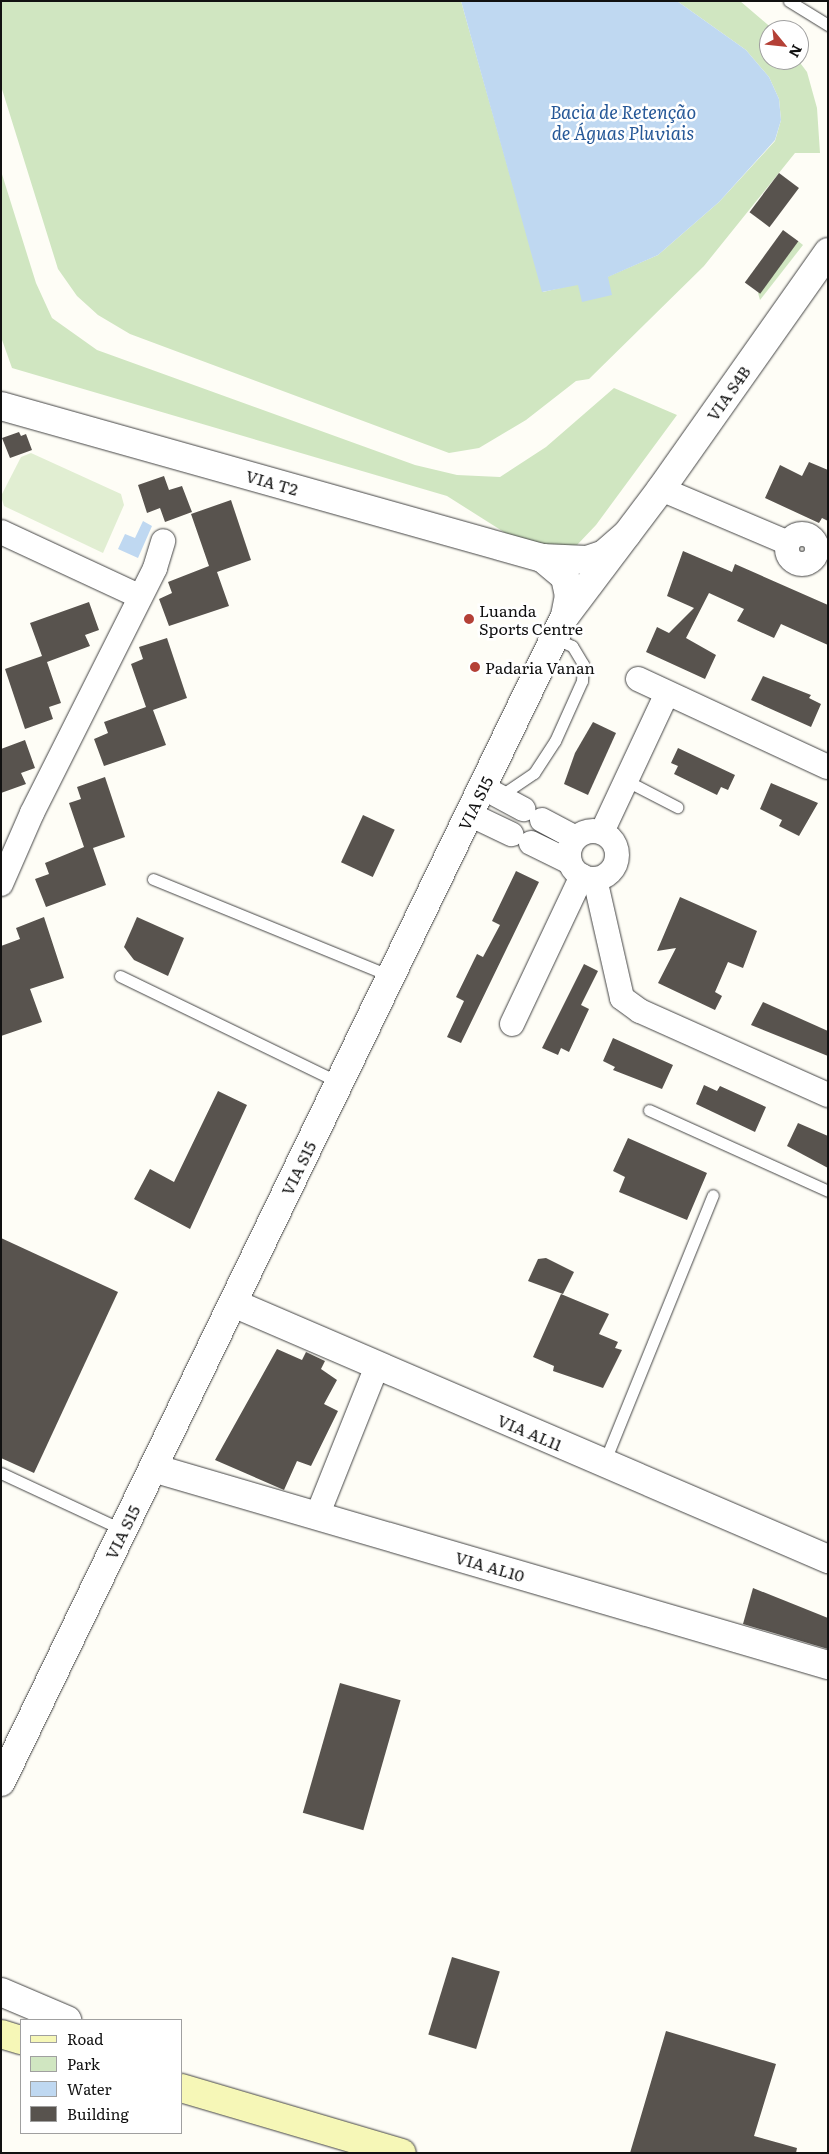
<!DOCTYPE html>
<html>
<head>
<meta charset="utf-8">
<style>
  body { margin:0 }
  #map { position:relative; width:829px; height:2154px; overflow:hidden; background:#fefdf6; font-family:Literata,serif }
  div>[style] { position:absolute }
  .green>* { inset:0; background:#d0e6c1 }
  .pitch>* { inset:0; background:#e1eed2 }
  .water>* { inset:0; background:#bfd8f1 }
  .building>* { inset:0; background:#58534e; transform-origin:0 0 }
  .roads { filter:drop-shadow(0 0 1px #444) drop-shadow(0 0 1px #444) }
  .service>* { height:11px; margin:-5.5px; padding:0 5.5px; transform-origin:5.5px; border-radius:5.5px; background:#fff }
  .minor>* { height:24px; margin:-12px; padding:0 12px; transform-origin:12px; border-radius:12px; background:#fff }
  .minor>.ring { margin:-12px; padding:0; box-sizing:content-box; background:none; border:24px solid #fff; border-radius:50% }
  .tertiary>* { height:28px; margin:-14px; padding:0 14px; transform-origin:14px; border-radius:14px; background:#fff }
  .secondary>* { height:28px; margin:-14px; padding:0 14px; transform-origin:14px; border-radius:14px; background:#f6f7b7 }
  .dots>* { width:14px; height:14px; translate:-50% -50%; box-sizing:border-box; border:2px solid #fff; border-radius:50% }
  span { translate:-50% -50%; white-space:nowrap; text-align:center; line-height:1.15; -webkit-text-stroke:5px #fff; paint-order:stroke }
  .street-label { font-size:16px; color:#111 }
  .poi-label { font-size:16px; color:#111 }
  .left { translate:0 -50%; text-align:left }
  .water-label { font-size:18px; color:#255797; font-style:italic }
  .frame { position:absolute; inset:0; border:2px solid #111; pointer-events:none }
  .legend { position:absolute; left:20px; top:2019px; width:162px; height:115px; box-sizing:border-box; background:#fff; border:1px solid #a0a0a0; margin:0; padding:6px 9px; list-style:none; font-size:15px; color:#111 }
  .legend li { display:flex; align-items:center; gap:10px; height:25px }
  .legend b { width:25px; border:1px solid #a0a0a0 }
  .north { position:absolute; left:759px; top:20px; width:50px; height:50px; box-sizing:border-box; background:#fff; border:1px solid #a0a0a0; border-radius:50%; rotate:118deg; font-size:14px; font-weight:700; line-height:20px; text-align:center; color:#111 }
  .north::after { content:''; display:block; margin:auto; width:18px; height:22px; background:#b44036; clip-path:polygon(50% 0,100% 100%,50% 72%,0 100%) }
</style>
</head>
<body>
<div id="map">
  <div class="green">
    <i style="clip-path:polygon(1px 1px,461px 1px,543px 292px,607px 277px,658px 255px,719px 202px,775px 141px,781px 120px,779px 99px,769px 77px,746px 50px,677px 1px,740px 1px,774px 30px,769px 30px,769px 60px,798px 60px,807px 72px,817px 108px,820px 153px,795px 153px,704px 266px,589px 379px,576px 381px,526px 420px,479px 448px,449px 453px,130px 334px,98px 315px,77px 296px,58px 269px,1px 86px)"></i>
    <i style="clip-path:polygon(1px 171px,36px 283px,52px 318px,97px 350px,415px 465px,457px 475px,500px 477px,546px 447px,614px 388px,677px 415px,596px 525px,577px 545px,562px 549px,507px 534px,447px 496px,12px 368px,1px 337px)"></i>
    <i style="clip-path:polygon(798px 241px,803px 245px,760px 300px,758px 293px)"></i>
  </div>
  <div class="pitch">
    <i style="clip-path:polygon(31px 453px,121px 494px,124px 505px,103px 553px,4px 506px,1px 496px,21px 457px)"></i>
  </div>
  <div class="water">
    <i style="clip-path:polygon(461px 1px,677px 1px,746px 50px,769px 77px,779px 99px,781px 120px,775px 140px,719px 202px,658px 255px,608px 277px,612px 295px,582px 302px,578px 285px,542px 292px)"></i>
    <i style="clip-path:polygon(143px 521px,152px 526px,138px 558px,118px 549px,125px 534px,135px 538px)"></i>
  </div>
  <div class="building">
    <i style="left:779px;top:173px;width:25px;height:49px;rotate:37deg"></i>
    <i style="left:783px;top:230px;width:19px;height:65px;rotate:36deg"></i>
    <i style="clip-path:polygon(19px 432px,21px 436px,26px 434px,32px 450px,10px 458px,2px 438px)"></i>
    <i style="clip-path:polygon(809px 462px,828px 470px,828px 521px,822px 518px,819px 523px,765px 498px,780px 465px,802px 476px)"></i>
    <i style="clip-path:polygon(164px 476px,169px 490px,182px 486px,192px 512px,165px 522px,160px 508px,147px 513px,138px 485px)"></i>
    <i style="clip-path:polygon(231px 500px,251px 560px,217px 572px,229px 606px,169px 626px,159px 599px,172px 593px,168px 582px,209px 566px,191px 514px)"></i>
    <i style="clip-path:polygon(683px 551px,732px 572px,735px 564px,828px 605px,828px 645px,781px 624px,774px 638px,737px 621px,744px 609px,709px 593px,686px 638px,716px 655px,705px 679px,646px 652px,657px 627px,669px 633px,694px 608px,667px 596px)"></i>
    <i style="clip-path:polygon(89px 602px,99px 630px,85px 635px,90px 646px,47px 662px,61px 703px,49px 707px,53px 719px,25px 729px,5px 669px,42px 656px,30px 623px)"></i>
    <i style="clip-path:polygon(167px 638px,187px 698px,153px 710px,166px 745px,104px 766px,94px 739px,108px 733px,104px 722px,146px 707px,131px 664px,143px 659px,139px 647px)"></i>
    <i style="clip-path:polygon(763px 676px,811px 695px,809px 698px,821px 704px,811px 727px,751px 700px)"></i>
    <i style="clip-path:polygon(593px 722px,616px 733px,588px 795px,564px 784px,575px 753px)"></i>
    <i style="clip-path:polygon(25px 740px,35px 768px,21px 773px,26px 784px,1px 793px,1px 749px)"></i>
    <i style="clip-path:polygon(678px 748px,735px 775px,728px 790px,721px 787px,717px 795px,674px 774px,678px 766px,671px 763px)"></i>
    <i style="clip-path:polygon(105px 777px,125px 837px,93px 848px,106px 885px,46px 907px,35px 879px,49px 874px,45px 863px,84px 847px,69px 803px,81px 799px,77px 787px)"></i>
    <i style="clip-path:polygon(771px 783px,818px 803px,799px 836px,779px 826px,782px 820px,760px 809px)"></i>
    <i style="left:363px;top:815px;width:35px;height:52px;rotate:25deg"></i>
    <i style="clip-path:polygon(516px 871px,539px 882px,461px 1043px,447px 1037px,464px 1001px,456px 997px,477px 954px,483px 957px,500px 925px,492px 921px)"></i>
    <i style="clip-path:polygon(680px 897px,757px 931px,743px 968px,728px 962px,715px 992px,722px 996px,715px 1010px,658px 983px,676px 948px,657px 951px)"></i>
    <i style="clip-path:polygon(44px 917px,64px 978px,30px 989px,42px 1022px,1px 1036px,1px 946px,20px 939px,16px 928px)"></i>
    <i style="clip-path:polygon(137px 917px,184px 938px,168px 976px,134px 960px,124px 947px)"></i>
    <i style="clip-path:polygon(584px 964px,598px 971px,581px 1005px,589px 1009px,569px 1052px,561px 1048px,558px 1055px,542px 1048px)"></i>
    <i style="clip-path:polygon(763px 1002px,828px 1031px,828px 1056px,751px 1025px)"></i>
    <i style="clip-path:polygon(613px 1038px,673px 1065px,662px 1089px,613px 1070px,615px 1067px,603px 1061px)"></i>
    <i style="clip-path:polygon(704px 1085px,717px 1091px,720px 1086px,766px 1107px,755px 1132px,696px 1104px)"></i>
    <i style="clip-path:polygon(218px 1091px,247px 1105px,190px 1229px,134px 1199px,150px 1169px,174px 1182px)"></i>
    <i style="clip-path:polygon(798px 1123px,828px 1136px,828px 1168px,787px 1146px)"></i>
    <i style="clip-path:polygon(628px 1138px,707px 1173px,687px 1220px,619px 1192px,625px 1177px,613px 1171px)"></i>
    <i style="clip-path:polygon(1px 1238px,118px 1292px,34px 1473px,1px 1458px)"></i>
    <i style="clip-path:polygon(546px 1258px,574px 1272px,563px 1294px,528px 1281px,538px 1259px)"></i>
    <i style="clip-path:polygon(561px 1294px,609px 1314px,599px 1334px,618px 1342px,615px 1348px,622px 1350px,603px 1388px,553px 1371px,554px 1366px,533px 1357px)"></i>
    <i style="clip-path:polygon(277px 1349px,302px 1360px,306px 1352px,325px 1361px,321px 1369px,337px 1380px,324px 1404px,338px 1411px,311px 1466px,297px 1461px,284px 1490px,215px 1460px)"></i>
    <i style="clip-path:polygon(753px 1588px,828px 1618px,828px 1649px,743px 1624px)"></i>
    <i style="left:340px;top:1683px;width:63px;height:135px;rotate:16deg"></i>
    <i style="left:452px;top:1957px;width:50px;height:81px;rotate:17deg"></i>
    <i style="clip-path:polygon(666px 2031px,776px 2064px,754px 2136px,797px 2148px,796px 2153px,630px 2153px)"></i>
  </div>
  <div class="roads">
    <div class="service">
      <i style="left:789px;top:1px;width:46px;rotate:31.6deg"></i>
      <i style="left:625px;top:780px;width:59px;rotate:27.4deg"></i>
      <i style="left:500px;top:796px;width:41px;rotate:-34.1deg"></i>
      <i style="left:534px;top:773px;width:38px;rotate:-57deg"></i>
      <i style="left:555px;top:741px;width:66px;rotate:-65.8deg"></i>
      <i style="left:582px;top:681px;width:17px;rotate:-87deg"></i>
      <i style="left:583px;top:664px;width:21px;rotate:-121deg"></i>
      <i style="left:572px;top:646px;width:20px;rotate:-156deg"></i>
      <i style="left:153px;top:879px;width:257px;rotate:22.2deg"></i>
      <i style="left:120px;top:976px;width:245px;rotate:25.9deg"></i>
      <i style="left:649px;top:1110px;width:196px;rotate:24.3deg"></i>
      <i style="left:604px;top:1463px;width:289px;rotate:-67.9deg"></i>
      <i style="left:1px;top:1473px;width:135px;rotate:25deg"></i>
    </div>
    <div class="minor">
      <i style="left:661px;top:489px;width:138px;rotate:23deg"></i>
      <i style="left:1px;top:532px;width:152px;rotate:24.9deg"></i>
      <i class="ring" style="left:787px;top:534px;width:6px;height:6px"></i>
      <i style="left:638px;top:679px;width:209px;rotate:24.9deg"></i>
      <i style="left:482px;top:787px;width:47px;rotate:28.2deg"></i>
      <i style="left:469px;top:814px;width:47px;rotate:25.5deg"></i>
      <i style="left:542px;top:820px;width:38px;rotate:28deg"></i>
      <i class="ring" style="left:569px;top:831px;width:24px;height:24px"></i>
      <i style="left:602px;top:832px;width:153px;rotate:-64.9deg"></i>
      <i style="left:531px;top:843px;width:43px;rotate:26deg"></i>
      <i style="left:595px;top:879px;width:122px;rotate:77.2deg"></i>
      <i style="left:622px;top:998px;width:22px;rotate:36deg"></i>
      <i style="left:640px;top:1011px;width:206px;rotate:24.1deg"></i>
      <i style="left:1px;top:884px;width:77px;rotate:-66.4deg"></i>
      <i style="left:32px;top:813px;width:274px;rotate:-63.3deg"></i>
      <i style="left:155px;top:568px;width:28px;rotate:-73deg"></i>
      <i style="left:512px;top:1024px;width:164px;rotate:-64.7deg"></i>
      <i style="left:317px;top:1516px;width:162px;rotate:-68.2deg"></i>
    </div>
    <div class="tertiary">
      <i style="left:1px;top:406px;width:562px;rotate:15.69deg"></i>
      <i style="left:542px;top:558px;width:45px;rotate:2.5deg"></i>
      <i style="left:587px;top:560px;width:18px;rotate:-19deg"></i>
      <i style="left:604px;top:554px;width:30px;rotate:-41deg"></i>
      <i style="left:566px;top:615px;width:158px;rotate:-53deg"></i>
      <i style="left:661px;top:489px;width:290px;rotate:-54.8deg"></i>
      <i style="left:233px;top:1303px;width:648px;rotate:23.28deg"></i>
      <i style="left:153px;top:1468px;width:703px;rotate:16.27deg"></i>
      <i style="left:1px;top:1782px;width:1295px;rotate:-64.19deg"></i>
      <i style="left:565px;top:616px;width:20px;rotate:-79deg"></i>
      <i style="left:569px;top:596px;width:19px;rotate:-102deg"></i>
      <i style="left:565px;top:577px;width:30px;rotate:-140deg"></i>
      <i style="left:1px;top:1992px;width:72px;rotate:23deg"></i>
    </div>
    <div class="secondary">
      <i style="left:1px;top:2034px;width:21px;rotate:17deg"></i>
      <i style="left:181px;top:2088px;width:230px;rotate:16.4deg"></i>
    </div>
  </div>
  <div class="dots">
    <i style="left:469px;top:619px;background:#b44036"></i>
    <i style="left:475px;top:667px;background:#b44036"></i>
  </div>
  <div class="street-label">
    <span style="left:728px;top:393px;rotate:-55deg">VIA S4B</span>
    <span style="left:272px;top:482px;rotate:16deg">VIA T2</span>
    <span style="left:475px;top:803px;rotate:-64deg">VIA S15</span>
    <span style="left:298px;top:1168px;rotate:-64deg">VIA S15</span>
    <span style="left:530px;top:1432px;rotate:23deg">VIA AL11</span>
    <span style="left:122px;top:1532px;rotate:-64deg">VIA S15</span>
    <span style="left:490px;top:1566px;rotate:16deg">VIA AL10</span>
  </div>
  <div class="poi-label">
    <span class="left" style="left:479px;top:619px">Luanda<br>Sports Centre</span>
    <span class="left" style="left:485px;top:667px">Padaria Vanan</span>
  </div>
  <div class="water-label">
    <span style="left:623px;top:123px">Bacia de Retenção<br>de Águas Pluviais</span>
  </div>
  <div class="frame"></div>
  <ul class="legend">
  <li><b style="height:6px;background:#f6f7b7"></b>Road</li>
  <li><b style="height:14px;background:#d0e6c1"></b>Park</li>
  <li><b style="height:14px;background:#bfd8f1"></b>Water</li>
  <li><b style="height:14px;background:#58534e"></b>Building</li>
  </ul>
  <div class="north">N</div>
</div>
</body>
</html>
